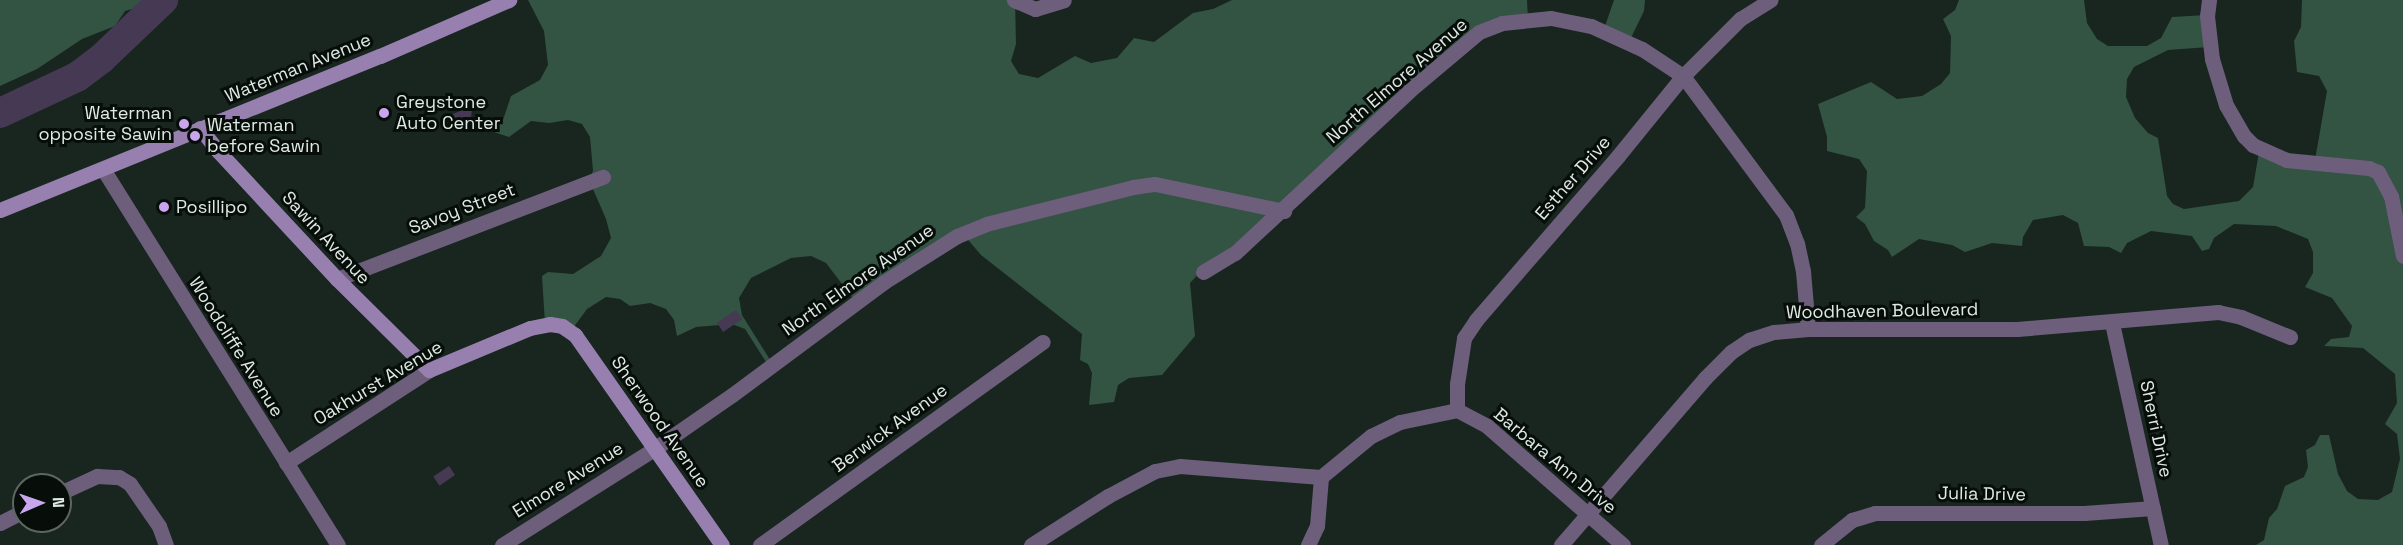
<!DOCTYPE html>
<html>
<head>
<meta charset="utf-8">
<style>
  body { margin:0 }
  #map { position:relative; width:2403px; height:545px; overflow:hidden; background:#18261f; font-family:"Space Grotesk",sans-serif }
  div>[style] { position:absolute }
  .green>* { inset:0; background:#335343 }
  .water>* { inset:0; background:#463954; transform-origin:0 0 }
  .river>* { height:30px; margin:-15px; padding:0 15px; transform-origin:15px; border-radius:15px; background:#463954 }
  .street>* { height:15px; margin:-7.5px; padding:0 7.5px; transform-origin:7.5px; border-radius:7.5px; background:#6d5e7c }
  .secondary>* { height:15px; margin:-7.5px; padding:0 7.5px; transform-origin:7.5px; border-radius:7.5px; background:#9780af }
  .dots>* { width:16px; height:16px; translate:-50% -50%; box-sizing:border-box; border:3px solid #070e0a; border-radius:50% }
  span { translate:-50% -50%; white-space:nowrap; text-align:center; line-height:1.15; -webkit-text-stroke:6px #070e0a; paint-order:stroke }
  .street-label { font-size:18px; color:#e0eae4 }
  .poi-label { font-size:18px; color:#e0eae4 }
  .left { translate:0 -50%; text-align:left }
  .right { translate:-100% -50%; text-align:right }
  .north { position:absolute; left:12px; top:473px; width:60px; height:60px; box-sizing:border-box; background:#070e0a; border:2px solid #5e6661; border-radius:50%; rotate:88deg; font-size:16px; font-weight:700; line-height:24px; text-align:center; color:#e0eae4 }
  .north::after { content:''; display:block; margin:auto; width:21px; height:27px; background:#c9a5ee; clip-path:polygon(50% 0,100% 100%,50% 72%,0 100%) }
</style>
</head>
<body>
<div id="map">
  <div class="green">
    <i style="clip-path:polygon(0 0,148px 0,139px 7px,125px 11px,115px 26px,82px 39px,37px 69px,0 86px)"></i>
    <i style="clip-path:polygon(528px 0,1015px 0,1016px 44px,1011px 61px,1019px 74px,1038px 78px,1075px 56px,1091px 63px,1117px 58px,1134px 38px,1154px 42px,1193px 13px,1213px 9px,1232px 0,1527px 0,1528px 20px,1475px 38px,1279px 211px,1205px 267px,1190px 283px,1195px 336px,1162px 375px,1129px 378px,1118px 385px,1114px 402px,1089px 405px,1092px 373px,1088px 364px,1080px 360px,1082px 334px,981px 255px,963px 234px,855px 301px,826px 263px,811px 256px,791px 258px,751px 278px,739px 298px,742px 315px,772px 363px,768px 365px,745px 329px,732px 324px,696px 327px,677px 336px,674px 320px,666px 309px,650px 303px,630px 306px,620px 299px,606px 297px,587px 309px,568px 335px,545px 324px,542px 276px,548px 272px,573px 274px,601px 256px,611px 238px,606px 219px,589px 180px,593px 171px,590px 137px,582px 124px,568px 120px,549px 123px,531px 121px,509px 137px,491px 131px,503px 120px,511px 96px,540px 80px,548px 65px,544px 31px)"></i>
    <i style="clip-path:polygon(1614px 0,1645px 0,1644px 11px,1628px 44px,1604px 29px)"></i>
    <i style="clip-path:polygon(1959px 0,2084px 0,2087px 23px,2097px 39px,2108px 46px,2147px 46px,2161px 38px,2172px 17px,2206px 15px,2209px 47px,2168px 50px,2134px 67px,2127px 79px,2126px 97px,2135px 118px,2148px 133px,2158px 138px,2167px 196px,2173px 204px,2184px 209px,2239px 201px,2253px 187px,2259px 152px,2315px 160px,2327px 91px,2319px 76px,2297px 72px,2294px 41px,2301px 27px,2302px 0,2403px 0,2403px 545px,2256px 545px,2264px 540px,2269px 518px,2277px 509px,2285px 486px,2304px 477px,2308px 467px,2306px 450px,2315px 445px,2320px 435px,2329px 435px,2338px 474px,2347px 491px,2358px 499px,2378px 500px,2392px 492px,2400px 459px,2397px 434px,2385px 424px,2397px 403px,2395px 374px,2363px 348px,2324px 346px,2331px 339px,2349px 337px,2352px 326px,2332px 298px,2305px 287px,2313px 273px,2313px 252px,2308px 239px,2276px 226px,2234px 224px,2214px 238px,2209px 249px,2202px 251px,2192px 236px,2151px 231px,2127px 243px,2121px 253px,2109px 247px,2084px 246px,2078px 223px,2063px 215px,2033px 220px,2023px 237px,2022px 246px,1992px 243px,1965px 252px,1952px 245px,1919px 239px,1892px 257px,1888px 250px,1874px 241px,1865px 224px,1856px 217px,1865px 208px,1867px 171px,1859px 159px,1827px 151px,1827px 137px,1818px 104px,1871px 82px,1897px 99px,1922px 96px,1941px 84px,1950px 73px,1951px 36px,1943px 19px,1955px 10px)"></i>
  </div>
  <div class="water">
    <i style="clip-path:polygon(467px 108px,472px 109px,471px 118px,456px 124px,453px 123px,453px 114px)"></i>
    <i style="left:736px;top:310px;width:11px;height:23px;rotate:56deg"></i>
    <i style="left:449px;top:466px;width:11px;height:19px;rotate:56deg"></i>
  </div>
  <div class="river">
    <i style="left:0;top:113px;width:85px;rotate:-25.1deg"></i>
    <i style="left:77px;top:77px;width:30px;rotate:-37deg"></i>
    <i style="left:101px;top:59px;width:86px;rotate:-43.6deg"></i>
  </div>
  <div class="street">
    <i style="left:1014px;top:0;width:23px;rotate:23deg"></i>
    <i style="left:1035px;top:9px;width:30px;rotate:-17deg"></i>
    <i style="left:2209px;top:0;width:16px;rotate:97deg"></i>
    <i style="left:2207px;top:16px;width:43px;rotate:83.4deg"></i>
    <i style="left:2212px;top:59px;width:48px;rotate:73.1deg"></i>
    <i style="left:2226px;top:105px;width:36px;rotate:60deg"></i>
    <i style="left:2244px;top:136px;width:13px;rotate:45deg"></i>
    <i style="left:2253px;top:145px;width:36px;rotate:24deg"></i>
    <i style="left:2286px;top:160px;width:83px;rotate:5.5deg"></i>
    <i style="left:2369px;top:168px;width:10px;rotate:24deg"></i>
    <i style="left:2378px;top:172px;width:27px;rotate:62deg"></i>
    <i style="left:2391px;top:196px;width:61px;rotate:78.7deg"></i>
    <i style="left:103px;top:169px;width:443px;rotate:58deg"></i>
    <i style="left:1203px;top:272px;width:37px;rotate:-31deg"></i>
    <i style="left:1235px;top:253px;width:247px;rotate:-42.9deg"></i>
    <i style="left:1416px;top:85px;width:82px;rotate:-40.1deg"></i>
    <i style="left:1479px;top:32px;width:25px;rotate:-21deg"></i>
    <i style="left:1502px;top:23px;width:49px;rotate:-5.8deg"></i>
    <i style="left:1551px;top:18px;width:41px;rotate:11.3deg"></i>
    <i style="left:1591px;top:26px;width:56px;rotate:24.3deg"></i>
    <i style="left:1642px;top:49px;width:49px;rotate:33.4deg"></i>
    <i style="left:1683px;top:76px;width:173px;rotate:53.5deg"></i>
    <i style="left:1786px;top:215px;width:30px;rotate:69deg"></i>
    <i style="left:1797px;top:243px;width:29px;rotate:78deg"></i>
    <i style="left:1803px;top:271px;width:58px;rotate:85.1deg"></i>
    <i style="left:337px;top:279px;width:285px;rotate:-21deg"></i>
    <i style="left:2112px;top:323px;width:227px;rotate:77.6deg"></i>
    <i style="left:1457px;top:410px;width:26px;rotate:-90deg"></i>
    <i style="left:1457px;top:384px;width:47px;rotate:-81.3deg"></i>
    <i style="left:1464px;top:338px;width:22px;rotate:-56deg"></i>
    <i style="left:1476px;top:320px;width:217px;rotate:-49.1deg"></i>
    <i style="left:1618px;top:156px;width:103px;rotate:-50.9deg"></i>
    <i style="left:1683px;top:76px;width:81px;rotate:-45deg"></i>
    <i style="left:1740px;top:19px;width:36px;rotate:-32deg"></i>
    <i style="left:286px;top:463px;width:171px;rotate:-33deg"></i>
    <i style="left:60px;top:493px;width:41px;rotate:-24.7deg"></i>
    <i style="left:97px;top:476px;width:22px;rotate:3deg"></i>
    <i style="left:119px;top:477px;width:13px;rotate:32deg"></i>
    <i style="left:130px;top:484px;width:51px;rotate:55.4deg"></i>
    <i style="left:159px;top:526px;width:20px;rotate:70deg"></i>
    <i style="left:0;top:523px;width:27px;rotate:-27deg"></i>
    <i style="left:502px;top:545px;width:180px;rotate:-32.3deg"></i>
    <i style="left:654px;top:449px;width:95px;rotate:-34.7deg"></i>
    <i style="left:732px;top:395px;width:189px;rotate:-36.6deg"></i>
    <i style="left:884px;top:282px;width:86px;rotate:-32.2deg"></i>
    <i style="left:957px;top:236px;width:31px;rotate:-22deg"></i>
    <i style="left:986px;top:224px;width:152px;rotate:-14.1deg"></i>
    <i style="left:1133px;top:187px;width:22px;rotate:-8deg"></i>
    <i style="left:1155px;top:184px;width:132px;rotate:11.8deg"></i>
    <i style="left:760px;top:545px;width:348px;rotate:-35.7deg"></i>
    <i style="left:1031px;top:545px;width:91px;rotate:-32.5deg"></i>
    <i style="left:1108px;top:496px;width:53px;rotate:-28deg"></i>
    <i style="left:1155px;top:471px;width:25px;rotate:-11deg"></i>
    <i style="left:1180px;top:466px;width:141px;rotate:4.5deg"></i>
    <i style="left:1321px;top:477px;width:65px;rotate:-39.4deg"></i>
    <i style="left:1371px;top:436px;width:32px;rotate:-26deg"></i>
    <i style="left:1400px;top:422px;width:58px;rotate:-11.9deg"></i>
    <i style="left:1457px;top:410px;width:34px;rotate:28deg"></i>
    <i style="left:1487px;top:426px;width:181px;rotate:41.2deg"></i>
    <i style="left:1308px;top:545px;width:21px;rotate:-65deg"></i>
    <i style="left:1317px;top:526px;width:49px;rotate:-85.3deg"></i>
    <i style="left:1561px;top:545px;width:221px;rotate:-49.2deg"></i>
    <i style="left:1705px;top:378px;width:37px;rotate:-45deg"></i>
    <i style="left:1731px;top:352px;width:22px;rotate:-34deg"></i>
    <i style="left:1749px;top:340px;width:26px;rotate:-18deg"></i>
    <i style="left:1774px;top:332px;width:34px;rotate:-5deg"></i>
    <i style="left:1808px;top:329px;width:209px"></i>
    <i style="left:2017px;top:329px;width:202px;rotate:-4.8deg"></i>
    <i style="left:2218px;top:312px;width:24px;rotate:12deg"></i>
    <i style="left:2241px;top:317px;width:53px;rotate:22.2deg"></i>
    <i style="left:1821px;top:545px;width:40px;rotate:-39deg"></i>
    <i style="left:1852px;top:520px;width:24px;rotate:-17deg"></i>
    <i style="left:1875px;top:513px;width:209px"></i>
    <i style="left:2084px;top:513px;width:69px;rotate:-4.1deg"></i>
  </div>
  <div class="secondary">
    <i style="left:200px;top:128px;width:29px;rotate:52deg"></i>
    <i style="left:218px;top:151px;width:175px;rotate:47.1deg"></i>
    <i style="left:337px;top:279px;width:129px;rotate:44.7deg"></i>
    <i style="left:429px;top:370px;width:109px;rotate:-22.6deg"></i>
    <i style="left:530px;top:328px;width:20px;rotate:-11deg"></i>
    <i style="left:550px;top:324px;width:12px;rotate:9deg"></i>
    <i style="left:562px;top:326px;width:16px;rotate:35deg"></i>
    <i style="left:575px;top:335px;width:256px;rotate:55deg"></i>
    <i style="left:0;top:210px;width:410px;rotate:-22.1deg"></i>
    <i style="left:380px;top:56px;width:141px;rotate:-23.5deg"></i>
  </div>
  <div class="dots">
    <i style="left:384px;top:113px;background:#c9a5ee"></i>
    <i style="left:184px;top:124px;background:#c9a5ee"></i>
    <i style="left:195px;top:136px;background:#c9a5ee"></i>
    <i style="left:164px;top:207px;background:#c9a5ee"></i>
  </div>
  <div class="street-label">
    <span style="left:298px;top:68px;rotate:-22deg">Waterman Avenue</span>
    <span style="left:1397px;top:81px;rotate:-41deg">North Elmore Avenue</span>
    <span style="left:1573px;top:178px;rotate:-49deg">Esther Drive</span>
    <span style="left:462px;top:209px;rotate:-21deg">Savoy Street</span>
    <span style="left:326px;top:238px;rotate:47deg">Sawin Avenue</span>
    <span style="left:858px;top:280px;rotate:-35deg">North Elmore Avenue</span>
    <span style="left:1882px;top:311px;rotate:-1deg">Woodhaven Boulevard</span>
    <span style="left:236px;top:347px;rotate:58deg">Woodcliffe Avenue</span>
    <span style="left:378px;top:383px;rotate:-31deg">Oakhurst Avenue</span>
    <span style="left:660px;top:422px;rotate:55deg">Sherwood Avenue</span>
    <span style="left:890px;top:428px;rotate:-36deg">Berwick Avenue</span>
    <span style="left:2156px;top:429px;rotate:78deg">Sherri Drive</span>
    <span style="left:1555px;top:461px;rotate:40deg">Barbara Ann Drive</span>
    <span style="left:568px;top:480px;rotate:-32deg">Elmore Avenue</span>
    <span style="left:1982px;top:494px;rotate:1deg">Julia Drive</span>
  </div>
  <div class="poi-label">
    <span class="left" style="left:396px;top:113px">Greystone<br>Auto Center</span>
    <span class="right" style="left:172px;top:124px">Waterman<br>opposite Sawin</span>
    <span class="left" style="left:207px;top:136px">Waterman<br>before Sawin</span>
    <span class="left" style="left:176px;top:207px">Posillipo</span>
  </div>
  <div class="north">N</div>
</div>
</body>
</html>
